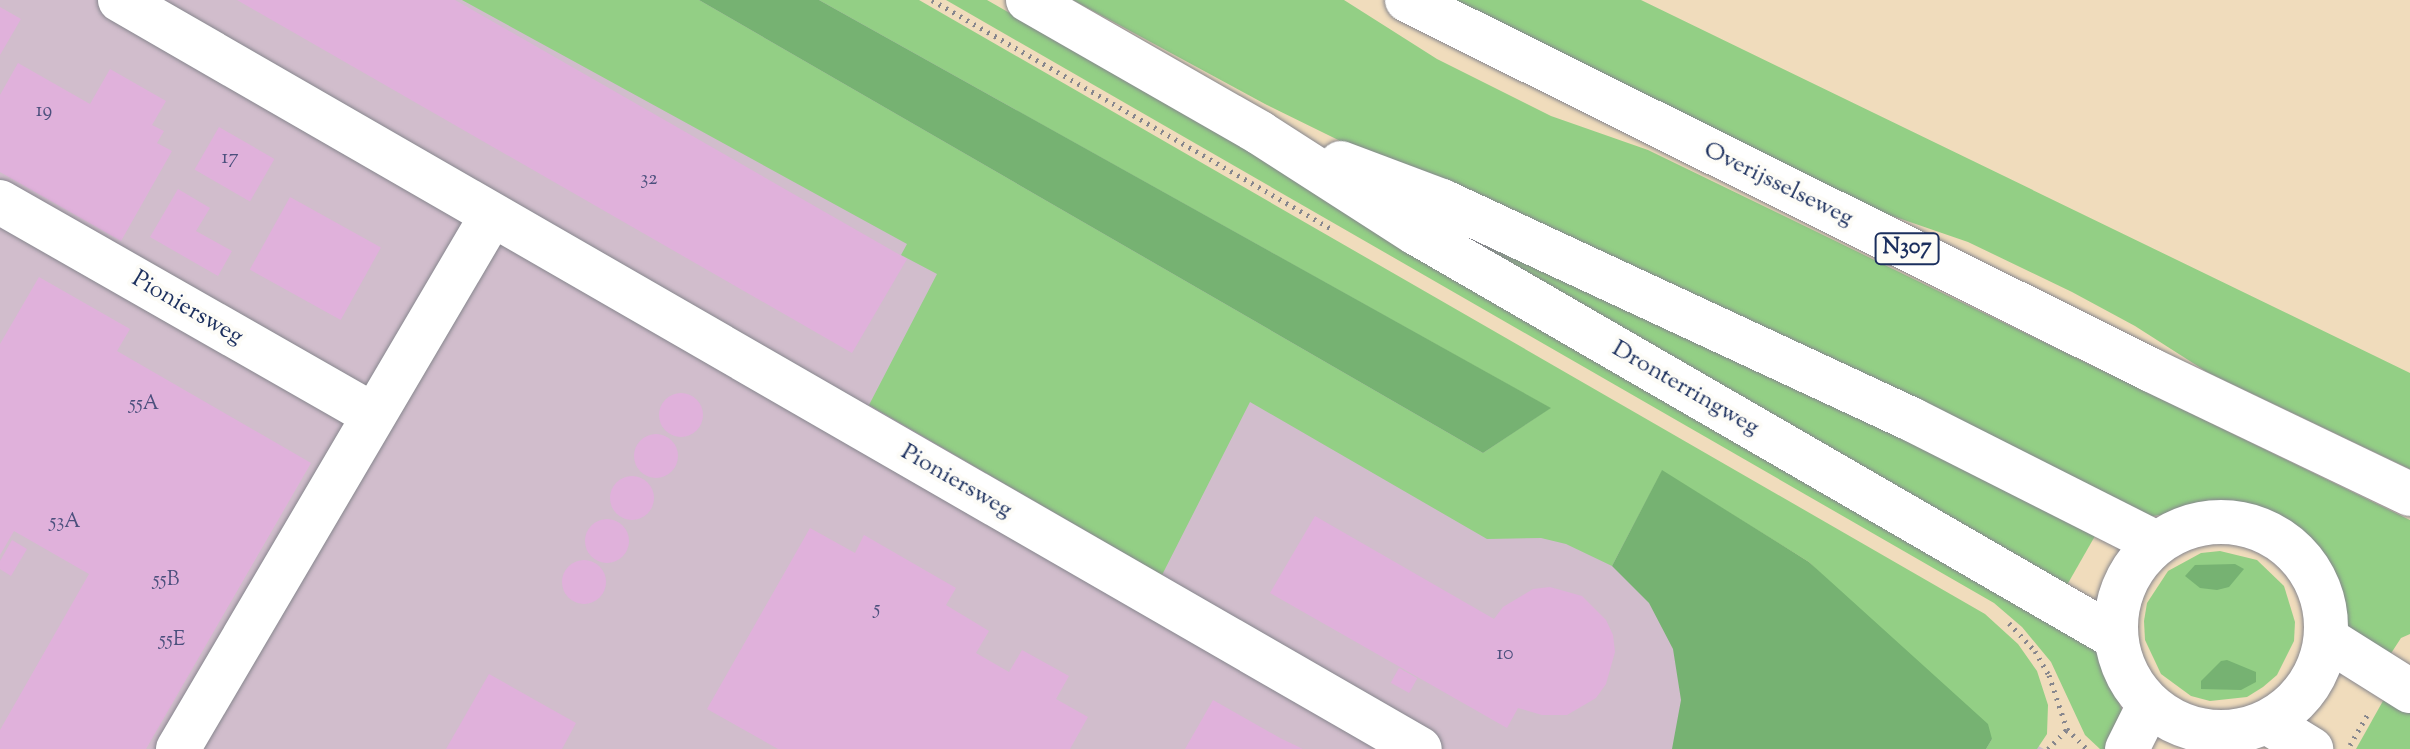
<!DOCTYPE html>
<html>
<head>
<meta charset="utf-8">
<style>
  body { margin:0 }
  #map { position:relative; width:2410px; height:749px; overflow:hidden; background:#f0dcbc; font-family:"Sorts Mill Goudy",serif }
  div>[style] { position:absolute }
  .industrial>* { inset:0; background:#d1bdcc }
  .green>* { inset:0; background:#93cf85 }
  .forest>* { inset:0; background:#76b272 }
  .building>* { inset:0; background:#e0b1db; transform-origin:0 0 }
  .round { border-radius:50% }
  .path>* { height:5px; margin-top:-2.5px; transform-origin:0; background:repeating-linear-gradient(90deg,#86868d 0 2px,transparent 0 8px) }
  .roads { filter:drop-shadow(0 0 2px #86868d) drop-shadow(0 0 2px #86868d) }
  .minor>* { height:44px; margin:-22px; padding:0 22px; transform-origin:22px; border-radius:22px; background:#fff }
  .major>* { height:44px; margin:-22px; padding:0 22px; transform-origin:22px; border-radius:22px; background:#fff }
  .major>.ring { margin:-22px; padding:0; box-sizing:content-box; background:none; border:44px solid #fff; border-radius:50% }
  .highway>* { height:44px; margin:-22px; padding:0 22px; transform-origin:22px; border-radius:22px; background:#fff }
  span { translate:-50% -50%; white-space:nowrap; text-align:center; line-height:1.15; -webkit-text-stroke:8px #fdfcf7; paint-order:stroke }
  .number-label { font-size:20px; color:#4c507d }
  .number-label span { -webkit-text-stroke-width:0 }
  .shield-label span { padding:2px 6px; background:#fdfcf7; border:2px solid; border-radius:6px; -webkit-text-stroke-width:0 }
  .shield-label { font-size:22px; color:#1b2f5e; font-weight:700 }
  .street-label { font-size:24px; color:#1b2f5e }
</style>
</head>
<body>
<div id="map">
  <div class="industrial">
    <i style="clip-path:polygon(0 0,889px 0,1692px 506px,1967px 707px,2044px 749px,0 749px)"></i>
  </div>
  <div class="green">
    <i style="clip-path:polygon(462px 0,699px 0,1483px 453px,1550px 408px,819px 0,919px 0,1985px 614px,2018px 644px,2037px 671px,2048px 705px,2047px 734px,2037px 749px,1986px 749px,1992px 739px,1809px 562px,1662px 471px,1612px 566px,1566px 544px,1541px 538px,1487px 539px,1250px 402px,1162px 575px,869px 405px,937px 274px,901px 255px,907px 244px)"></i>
    <i style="clip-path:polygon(946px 0,987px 0,1490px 289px,2102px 654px,2122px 711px,2114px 749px,2100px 749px,2085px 735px,2051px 662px,2022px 627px,1994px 603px)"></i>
    <i style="clip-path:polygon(1073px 0,1344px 0,1437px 59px,1551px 116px,1648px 150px,2410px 520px,2410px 634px,2401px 638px,2386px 661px,2342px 623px,2326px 573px,2304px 541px,2264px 515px,2232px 507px,2211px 507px,2147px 517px,1432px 186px,1265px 104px)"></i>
    <i style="clip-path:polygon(1454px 0,1641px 0,2410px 373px,2410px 469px,2207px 372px,2135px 326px,2072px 292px,1968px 242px,1875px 210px)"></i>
    <i style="clip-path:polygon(1424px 209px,2099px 529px,2063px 592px,1419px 221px)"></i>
    <i style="clip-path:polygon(2220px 551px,2257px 560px,2284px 586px,2295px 622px,2294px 641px,2277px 675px,2263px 687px,2247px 697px,2210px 701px,2191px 696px,2161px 674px,2145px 640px,2144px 621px,2147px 603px,2168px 571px,2201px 553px)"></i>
    <i style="clip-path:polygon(2388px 692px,2410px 705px,2410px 749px,2356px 749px)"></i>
  </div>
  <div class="forest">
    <i style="clip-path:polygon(699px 0,819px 0,1551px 408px,1483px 453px)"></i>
    <i style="clip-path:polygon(1662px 470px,1809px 562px,1988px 724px,1992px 739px,1986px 749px,1672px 749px,1681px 700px,1673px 649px,1649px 603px,1612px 566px)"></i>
    <i style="clip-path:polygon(2235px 564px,2244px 569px,2229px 587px,2217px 590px,2200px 588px,2185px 576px,2195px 565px)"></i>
    <i style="clip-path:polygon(2227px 660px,2256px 672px,2256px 682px,2241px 690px,2201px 689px,2201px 681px,2221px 661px)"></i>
  </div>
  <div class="building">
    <i style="clip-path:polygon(237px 0,455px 0,907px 259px,852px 353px)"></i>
    <i style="clip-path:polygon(0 7px,21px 19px,0 55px)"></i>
    <i style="clip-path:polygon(18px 63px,90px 104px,110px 69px,166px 101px,152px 125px,164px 131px,157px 143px,172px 151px,121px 241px,0 172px,0 95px)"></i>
    <i style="left:219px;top:127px;width:64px;height:49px;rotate:30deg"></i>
    <i style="clip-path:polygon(178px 189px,210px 208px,196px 231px,232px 251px,218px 276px,150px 237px)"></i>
    <i style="left:290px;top:197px;width:104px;height:83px;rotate:29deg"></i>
    <i style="clip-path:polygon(39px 277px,130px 329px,117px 351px,311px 463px,146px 749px,0 749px,0 730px,89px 574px,14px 531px,0 555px,0 344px)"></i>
    <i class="round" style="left:659px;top:393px;width:44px;height:44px"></i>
    <i class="round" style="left:634px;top:434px;width:44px;height:44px"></i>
    <i class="round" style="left:610px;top:476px;width:44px;height:44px"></i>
    <i style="clip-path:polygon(1315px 516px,1494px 619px,1503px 607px,1533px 589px,1550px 587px,1582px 596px,1606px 620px,1613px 635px,1615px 652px,1606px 684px,1596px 698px,1567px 715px,1542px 715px,1518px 708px,1507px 728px,1270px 593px)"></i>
    <i class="round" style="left:585px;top:519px;width:44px;height:44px"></i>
    <i style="clip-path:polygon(810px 528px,855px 553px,864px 535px,956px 588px,946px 605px,989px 631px,976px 653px,1009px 672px,1022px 650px,1069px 676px,1056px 699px,1088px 717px,1070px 749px,778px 749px,707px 709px)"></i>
    <i style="clip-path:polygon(12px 540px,27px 549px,11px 576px,0 569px,0 561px)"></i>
    <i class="round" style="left:562px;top:560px;width:44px;height:44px"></i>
    <i style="left:1399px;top:668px;width:21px;height:17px;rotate:29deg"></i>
    <i style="clip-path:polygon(489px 674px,576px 723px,562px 749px,446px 749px)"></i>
    <i style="clip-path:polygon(1213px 700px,1280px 738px,1303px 749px,1185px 749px)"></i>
  </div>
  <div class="path">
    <i style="left:932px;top:0;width:459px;rotate:29.8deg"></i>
    <i style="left:2009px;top:623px;width:38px;rotate:47deg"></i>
    <i style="left:2035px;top:651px;width:28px;rotate:60deg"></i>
    <i style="left:2049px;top:675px;width:57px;rotate:71.6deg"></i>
    <i style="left:2067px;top:729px;width:28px;rotate:45deg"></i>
    <i style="left:2350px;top:745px;width:38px;rotate:-60deg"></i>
    <i style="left:2048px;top:749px;width:28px;rotate:-46deg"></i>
  </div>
  <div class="roads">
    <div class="minor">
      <i style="left:120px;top:0;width:1500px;rotate:29.95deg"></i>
      <i style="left:0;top:202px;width:430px;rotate:29.7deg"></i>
      <i style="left:178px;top:749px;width:619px;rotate:-59.54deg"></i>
    </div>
    <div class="major">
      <i style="left:1028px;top:0;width:267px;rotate:29.8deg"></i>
      <i style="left:1260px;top:133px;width:185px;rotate:32.7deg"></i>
      <i style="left:1416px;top:233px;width:807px;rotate:30.03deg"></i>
      <i style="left:1341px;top:163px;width:108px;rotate:20.6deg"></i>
      <i style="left:1442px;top:201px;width:519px;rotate:24.94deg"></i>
      <i style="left:1913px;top:420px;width:272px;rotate:26.8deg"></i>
      <i class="ring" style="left:2116px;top:522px;width:166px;height:166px"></i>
      <i style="left:2327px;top:639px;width:98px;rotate:32.1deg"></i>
      <i style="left:2267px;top:722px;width:52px;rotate:31.5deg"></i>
      <i style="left:2127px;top:749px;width:49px;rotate:-63.4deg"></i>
    </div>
    <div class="highway">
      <i style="left:1407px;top:0;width:831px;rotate:26.44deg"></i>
      <i style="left:2151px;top:370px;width:287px;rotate:25.6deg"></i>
    </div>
  </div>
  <div class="number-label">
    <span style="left:44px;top:111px">19</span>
    <span style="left:230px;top:158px">17</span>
    <span style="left:649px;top:179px">32</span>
    <span style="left:144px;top:404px">55A</span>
    <span style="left:65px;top:522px">53A</span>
    <span style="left:166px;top:580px">55B</span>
    <span style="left:877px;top:609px">5</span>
    <span style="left:172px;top:640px">55E</span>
    <span style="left:1505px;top:654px">10</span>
  </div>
  <div class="shield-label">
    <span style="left:1907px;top:249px">N307</span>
  </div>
  <div class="street-label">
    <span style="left:1778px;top:185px;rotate:26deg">Overijsselseweg</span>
    <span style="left:187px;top:309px;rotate:30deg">Pioniersweg</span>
    <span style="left:1685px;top:389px;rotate:30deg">Dronterringweg</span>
    <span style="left:956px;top:482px;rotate:30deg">Pioniersweg</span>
  </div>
</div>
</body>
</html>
